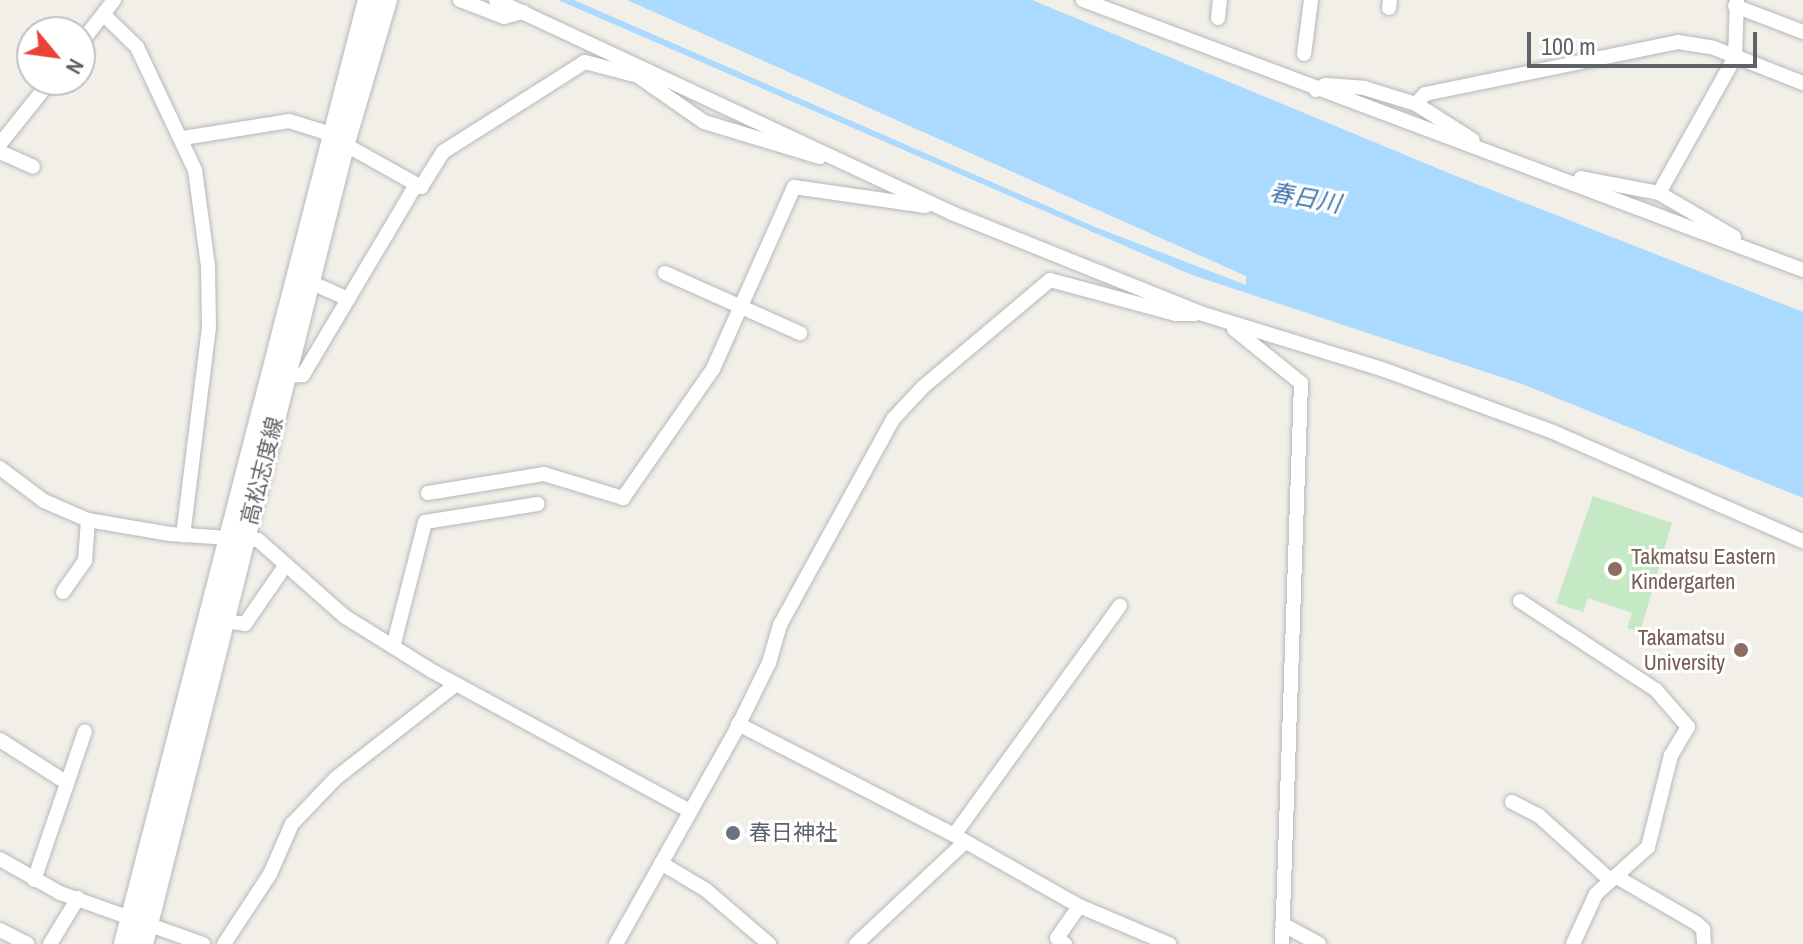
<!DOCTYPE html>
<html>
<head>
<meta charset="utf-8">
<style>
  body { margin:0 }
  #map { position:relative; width:1803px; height:944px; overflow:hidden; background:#f1efe8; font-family:"Archivo Narrow","Noto Sans JP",sans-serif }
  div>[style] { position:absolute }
  .green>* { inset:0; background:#c5e8c5 }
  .water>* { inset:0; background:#aadaff }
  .roads { filter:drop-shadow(0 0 2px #b5b8bc) drop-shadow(0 0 2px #b5b8bc) }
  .street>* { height:14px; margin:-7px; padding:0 7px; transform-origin:7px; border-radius:7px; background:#fff }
  .secondary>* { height:20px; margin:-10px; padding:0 10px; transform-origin:10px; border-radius:10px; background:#fff }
  .dots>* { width:22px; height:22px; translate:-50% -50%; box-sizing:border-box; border:4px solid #fff; border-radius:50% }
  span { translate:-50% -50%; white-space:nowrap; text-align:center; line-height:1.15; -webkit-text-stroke:6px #fff; paint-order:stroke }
  .street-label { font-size:22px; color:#5f6368 }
  .education-label { font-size:22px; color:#785e54 }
  .left { translate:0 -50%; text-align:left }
  .right { translate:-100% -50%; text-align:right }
  .worship-label { font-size:22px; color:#5b616d }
  .water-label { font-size:24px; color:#4174aa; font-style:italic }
  .north { position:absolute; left:16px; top:16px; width:80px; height:80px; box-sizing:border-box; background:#fff; border:2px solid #bfc1c3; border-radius:50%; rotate:119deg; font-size:22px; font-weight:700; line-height:32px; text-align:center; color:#5f6368 }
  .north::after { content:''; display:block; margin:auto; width:28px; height:36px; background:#ea4335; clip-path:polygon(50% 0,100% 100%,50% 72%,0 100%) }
  .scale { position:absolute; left:1527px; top:32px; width:230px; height:36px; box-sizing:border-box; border:4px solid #5f6368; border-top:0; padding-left:10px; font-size:24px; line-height:28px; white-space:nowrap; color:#5f6368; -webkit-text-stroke:6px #fff; paint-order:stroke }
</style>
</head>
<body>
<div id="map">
  <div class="green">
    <i style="clip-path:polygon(1593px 496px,1672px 523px,1640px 632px,1627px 628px,1632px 613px,1588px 598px,1583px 612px,1556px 603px)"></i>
  </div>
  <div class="water">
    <i style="clip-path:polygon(558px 0,574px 0,1095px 227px,1246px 285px,1246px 276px,627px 0,1032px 0,1451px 174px,1803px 312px,1803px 498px,1522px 384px,1192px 275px)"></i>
  </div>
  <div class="roads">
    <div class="street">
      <i style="left:460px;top:0;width:47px;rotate:21.1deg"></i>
      <i style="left:504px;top:17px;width:20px;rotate:-15deg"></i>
      <i style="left:496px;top:0;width:503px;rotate:25.04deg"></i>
      <i style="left:952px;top:213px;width:271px;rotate:21.9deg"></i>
      <i style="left:1203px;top:314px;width:187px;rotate:17.1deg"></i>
      <i style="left:1382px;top:369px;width:182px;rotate:20.2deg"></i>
      <i style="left:1553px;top:432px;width:273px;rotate:23.6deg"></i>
      <i style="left:1083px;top:0;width:769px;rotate:20.56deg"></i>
      <i style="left:1735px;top:6px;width:73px;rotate:20.9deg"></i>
      <i style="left:1389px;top:8px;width:8px;rotate:-83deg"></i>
      <i style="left:104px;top:15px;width:46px;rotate:44.1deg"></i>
      <i style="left:137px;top:47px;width:136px;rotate:64.8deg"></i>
      <i style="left:195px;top:170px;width:97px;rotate:82.3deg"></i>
      <i style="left:208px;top:266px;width:61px;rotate:89.1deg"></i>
      <i style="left:209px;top:327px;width:210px;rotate:97.1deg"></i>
      <i style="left:1218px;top:18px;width:18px;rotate:-84deg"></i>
      <i style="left:80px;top:44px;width:56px;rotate:-52.3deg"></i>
      <i style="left:1304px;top:54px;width:54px;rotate:-82.6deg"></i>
      <i style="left:1316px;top:90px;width:10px;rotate:-29deg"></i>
      <i style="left:1325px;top:85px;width:39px;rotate:4deg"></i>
      <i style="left:1364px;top:88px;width:54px;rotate:17.1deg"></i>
      <i style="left:1416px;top:104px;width:67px;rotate:32.3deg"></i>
      <i style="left:1416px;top:104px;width:13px;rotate:-48deg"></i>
      <i style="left:1425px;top:94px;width:258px;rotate:-11.6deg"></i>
      <i style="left:1678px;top:42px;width:36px;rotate:9deg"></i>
      <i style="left:1714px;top:48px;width:96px;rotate:21.5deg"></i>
      <i style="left:183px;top:138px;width:107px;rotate:-9.1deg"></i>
      <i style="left:289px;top:121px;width:34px;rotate:17deg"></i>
      <i style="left:321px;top:131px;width:115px;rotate:29.2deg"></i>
      <i style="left:421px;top:187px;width:41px;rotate:-57.8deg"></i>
      <i style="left:443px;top:152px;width:168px;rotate:-32.4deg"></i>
      <i style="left:585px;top:62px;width:55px;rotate:14.8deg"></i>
      <i style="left:638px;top:76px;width:80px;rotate:34.9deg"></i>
      <i style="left:704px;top:122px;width:121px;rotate:16.8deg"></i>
      <i style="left:0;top:144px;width:82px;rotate:-51.4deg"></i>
      <i style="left:0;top:152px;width:36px;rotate:24deg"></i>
      <i style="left:1581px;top:178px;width:79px;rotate:10.9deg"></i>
      <i style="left:1734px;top:237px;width:87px;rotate:-149.6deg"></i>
      <i style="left:1659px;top:193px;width:156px;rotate:-60.8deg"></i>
      <i style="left:1735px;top:57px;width:57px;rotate:-88deg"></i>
      <i style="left:665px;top:273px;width:148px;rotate:24deg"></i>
      <i style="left:310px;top:282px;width:42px;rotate:24.1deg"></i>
      <i style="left:1234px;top:329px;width:86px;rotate:38.9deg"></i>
      <i style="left:1301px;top:383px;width:561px;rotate:91.94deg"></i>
      <i style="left:286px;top:376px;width:17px;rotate:-3deg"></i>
      <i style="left:303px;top:375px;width:221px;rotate:-59.3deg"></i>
      <i style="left:0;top:468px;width:55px;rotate:36.9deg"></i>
      <i style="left:44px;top:501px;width:48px;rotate:23.4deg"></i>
      <i style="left:88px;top:520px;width:83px;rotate:9.7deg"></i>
      <i style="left:170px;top:534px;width:88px;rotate:3.9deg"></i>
      <i style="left:258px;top:540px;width:115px;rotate:41.5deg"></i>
      <i style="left:344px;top:616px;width:104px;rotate:32deg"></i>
      <i style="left:432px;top:671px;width:294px;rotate:28.5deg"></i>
      <i style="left:428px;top:493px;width:118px;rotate:-9.3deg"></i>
      <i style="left:544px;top:474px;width:83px;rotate:16.9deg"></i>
      <i style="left:623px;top:498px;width:157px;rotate:-55.1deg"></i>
      <i style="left:713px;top:369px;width:199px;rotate:-66deg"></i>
      <i style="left:794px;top:187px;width:133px;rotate:8.2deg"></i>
      <i style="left:63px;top:592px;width:38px;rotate:-55deg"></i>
      <i style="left:85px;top:561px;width:41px;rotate:-85.8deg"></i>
      <i style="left:1520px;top:601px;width:163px;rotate:33.2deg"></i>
      <i style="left:1656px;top:690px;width:49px;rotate:49.1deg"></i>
      <i style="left:1688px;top:727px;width:33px;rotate:121deg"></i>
      <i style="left:1671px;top:755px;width:95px;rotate:104deg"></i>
      <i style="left:1648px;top:847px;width:70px;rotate:137.9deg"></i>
      <i style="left:1596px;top:894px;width:55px;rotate:114.7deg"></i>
      <i style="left:224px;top:621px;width:21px;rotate:8deg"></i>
      <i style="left:245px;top:624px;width:70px;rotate:-55.4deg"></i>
      <i style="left:393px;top:647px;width:129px;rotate:-75.6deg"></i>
      <i style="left:425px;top:522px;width:114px;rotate:-9.1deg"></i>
      <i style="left:738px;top:724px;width:243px;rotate:27.2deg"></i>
      <i style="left:954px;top:835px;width:144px;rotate:29.6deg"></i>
      <i style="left:1079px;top:906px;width:98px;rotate:22.9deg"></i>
      <i style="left:0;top:740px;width:80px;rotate:32.7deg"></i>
      <i style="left:1512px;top:802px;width:29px;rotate:27deg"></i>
      <i style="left:1538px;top:815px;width:96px;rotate:42deg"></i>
      <i style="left:954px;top:835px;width:283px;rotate:-54.1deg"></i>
      <i style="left:0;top:859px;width:69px;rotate:29.5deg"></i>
      <i style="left:60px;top:893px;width:152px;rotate:19.6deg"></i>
      <i style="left:661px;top:863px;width:52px;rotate:31deg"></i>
      <i style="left:706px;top:890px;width:83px;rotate:40.6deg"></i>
      <i style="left:1615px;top:876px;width:94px;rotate:30.1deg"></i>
      <i style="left:1696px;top:923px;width:9px;rotate:41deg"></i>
      <i style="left:1703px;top:929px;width:15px;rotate:86deg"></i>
      <i style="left:34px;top:880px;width:157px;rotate:-71.1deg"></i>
      <i style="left:1282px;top:924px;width:42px;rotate:28.4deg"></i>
      <i style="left:0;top:930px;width:31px;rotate:27deg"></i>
      <i style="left:50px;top:944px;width:54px;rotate:-58.7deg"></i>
      <i style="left:224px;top:944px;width:84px;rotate:-56.7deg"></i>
      <i style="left:270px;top:874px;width:55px;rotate:-66.3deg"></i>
      <i style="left:292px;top:824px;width:64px;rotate:-46.3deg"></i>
      <i style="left:336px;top:778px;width:151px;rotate:-38deg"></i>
      <i style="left:616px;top:944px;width:245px;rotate:-60.7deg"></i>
      <i style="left:736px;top:730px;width:75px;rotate:-63.8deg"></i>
      <i style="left:769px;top:663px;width:40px;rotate:-74deg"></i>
      <i style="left:780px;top:625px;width:236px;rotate:-61.2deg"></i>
      <i style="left:894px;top:418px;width:42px;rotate:-46.9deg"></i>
      <i style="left:923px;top:387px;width:166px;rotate:-40.1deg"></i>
      <i style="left:1050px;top:280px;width:131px;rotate:15.1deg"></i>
      <i style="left:1176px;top:314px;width:19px"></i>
      <i style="left:856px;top:944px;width:149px;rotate:-43.1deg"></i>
      <i style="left:1065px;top:944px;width:10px;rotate:-143deg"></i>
      <i style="left:1057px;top:938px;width:39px;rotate:-55deg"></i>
    </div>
    <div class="secondary">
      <i style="left:124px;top:944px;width:975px;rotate:-75.51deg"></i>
      <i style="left:143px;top:944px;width:823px;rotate:-75.86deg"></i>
      <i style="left:344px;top:146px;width:152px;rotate:-73.6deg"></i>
    </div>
  </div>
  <div class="dots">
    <i style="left:1615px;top:569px;background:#8d6e63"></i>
    <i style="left:1741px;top:650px;background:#8d6e63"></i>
    <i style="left:733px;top:833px;background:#6b7280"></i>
  </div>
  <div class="street-label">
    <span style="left:262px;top:471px;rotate:-76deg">高松志度線</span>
  </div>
  <div class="education-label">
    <span class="left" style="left:1631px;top:569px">Takmatsu Eastern<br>Kindergarten</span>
    <span class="right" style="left:1725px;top:650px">Takamatsu<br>University</span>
  </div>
  <div class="worship-label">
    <span class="left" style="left:749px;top:833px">春日神社</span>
  </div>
  <div class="water-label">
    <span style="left:1305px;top:198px;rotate:10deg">春日川</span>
  </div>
  <div class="north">N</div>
  <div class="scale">100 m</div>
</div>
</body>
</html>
